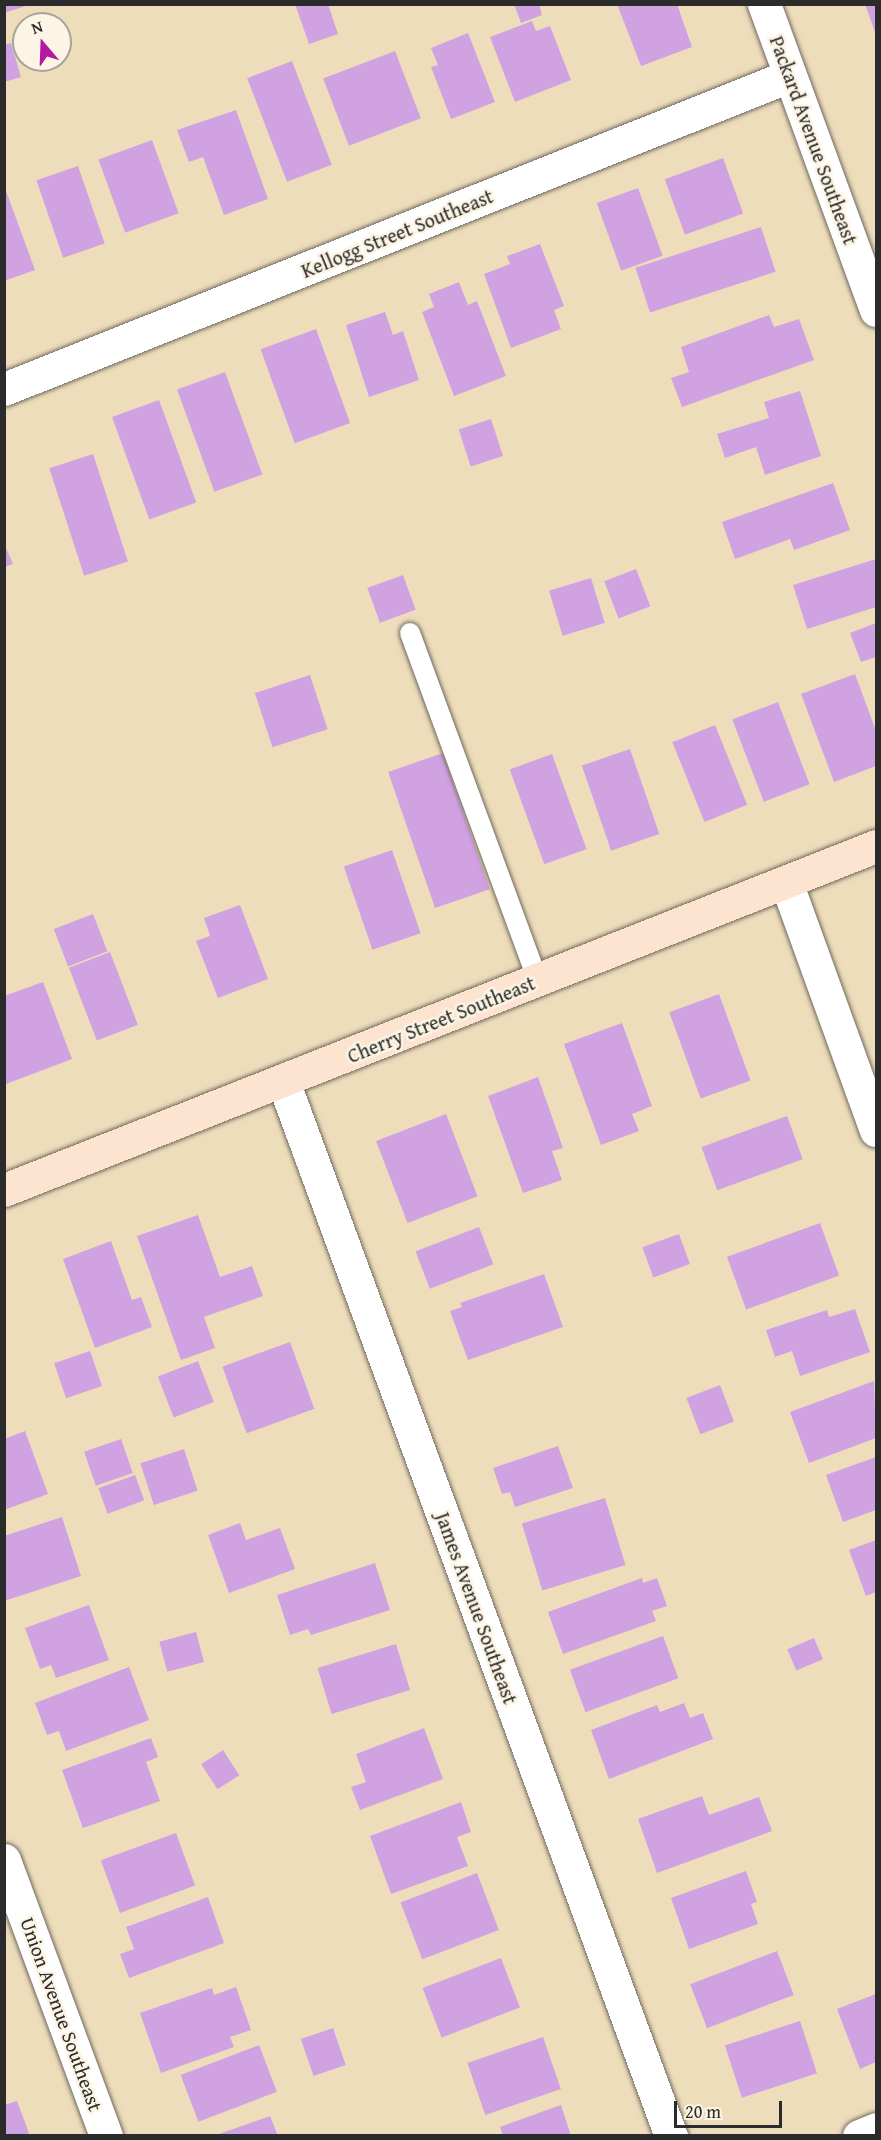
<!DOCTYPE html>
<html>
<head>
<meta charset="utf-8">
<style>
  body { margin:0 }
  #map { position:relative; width:881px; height:2140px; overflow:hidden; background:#edb; font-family:"Gentium Book Plus",serif }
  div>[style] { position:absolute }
  .building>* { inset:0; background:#d1a2e2; transform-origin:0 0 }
  .roads { filter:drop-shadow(0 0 2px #6f695d) drop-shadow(0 0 2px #6f695d) }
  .lane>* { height:20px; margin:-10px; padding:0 10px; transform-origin:10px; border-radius:10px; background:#fff }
  .street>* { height:33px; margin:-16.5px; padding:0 16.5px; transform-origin:16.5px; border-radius:16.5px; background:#fff }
  .secondary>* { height:33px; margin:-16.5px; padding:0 16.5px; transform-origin:16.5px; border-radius:16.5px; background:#fde4d1 }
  span { translate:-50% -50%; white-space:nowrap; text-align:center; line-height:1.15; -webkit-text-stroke:5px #fcf5e5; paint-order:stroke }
  .street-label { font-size:20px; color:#2b2b2b }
  .frame { position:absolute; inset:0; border:6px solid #2b2b2b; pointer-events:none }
  .north { position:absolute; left:12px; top:12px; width:60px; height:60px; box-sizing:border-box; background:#fcf5e5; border:2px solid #a8a49b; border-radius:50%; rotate:341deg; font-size:16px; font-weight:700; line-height:24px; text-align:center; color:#2b2b2b }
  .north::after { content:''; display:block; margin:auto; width:21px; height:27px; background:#b5179e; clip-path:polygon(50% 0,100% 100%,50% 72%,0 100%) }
  .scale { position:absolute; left:674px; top:2101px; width:108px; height:27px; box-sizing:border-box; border:3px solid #2b2b2b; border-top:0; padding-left:8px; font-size:18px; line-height:21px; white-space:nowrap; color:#2b2b2b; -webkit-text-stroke:4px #fcf5e5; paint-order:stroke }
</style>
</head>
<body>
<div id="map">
  <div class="building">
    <i style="clip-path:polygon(4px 4px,29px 4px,29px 5px,4px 13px)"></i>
    <i style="clip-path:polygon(295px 4px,328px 4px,338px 34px,309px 44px)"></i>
    <i style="clip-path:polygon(514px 4px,539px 4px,542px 15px,521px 23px)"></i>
    <i style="clip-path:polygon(617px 4px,677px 4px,692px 47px,641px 66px)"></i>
    <i style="clip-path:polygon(865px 4px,876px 4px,876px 35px)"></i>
    <i style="clip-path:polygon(532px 21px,536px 31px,550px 26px,571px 80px,515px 102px,490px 37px)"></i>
    <i style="clip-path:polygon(468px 33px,495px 102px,451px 119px,431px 67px,438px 65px,431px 48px)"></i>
    <i style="clip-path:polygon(11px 43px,21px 77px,4px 82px,4px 45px)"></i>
    <i style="left:395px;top:51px;width:72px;height:77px;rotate:69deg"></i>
    <i style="left:292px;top:61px;width:111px;height:48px;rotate:69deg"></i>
    <i style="clip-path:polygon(236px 110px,268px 199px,224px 215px,203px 157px,189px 162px,177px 130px)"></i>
    <i style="left:152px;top:140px;width:78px;height:57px;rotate:70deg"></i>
    <i style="left:723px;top:158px;width:59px;height:62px;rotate:70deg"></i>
    <i style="left:78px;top:166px;width:82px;height:44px;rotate:71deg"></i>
    <i style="clip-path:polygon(5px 188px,35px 270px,4px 281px,4px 189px)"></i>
    <i style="left:638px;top:188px;width:72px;height:44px;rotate:70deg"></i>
    <i style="left:761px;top:227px;width:47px;height:132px;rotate:72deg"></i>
    <i style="clip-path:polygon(540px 244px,564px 306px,554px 310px,561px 329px,511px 348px,484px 274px,510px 264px,507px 256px)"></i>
    <i style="clip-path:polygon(459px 282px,468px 305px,477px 301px,506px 376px,454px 396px,422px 312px,434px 307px,429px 294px)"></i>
    <i style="clip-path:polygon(385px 312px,393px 335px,403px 331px,419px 380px,369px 397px,346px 325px)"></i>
    <i style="clip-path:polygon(769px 315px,774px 327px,799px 319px,814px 360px,682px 407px,671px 378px,689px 372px,681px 347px)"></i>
    <i style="left:316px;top:329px;width:100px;height:59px;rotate:70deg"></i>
    <i style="left:225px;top:372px;width:109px;height:51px;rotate:70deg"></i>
    <i style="clip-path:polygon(800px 391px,821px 456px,765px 475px,756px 447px,725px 458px,717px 434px,769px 418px,764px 402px)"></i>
    <i style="left:159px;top:400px;width:109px;height:50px;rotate:70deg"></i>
    <i style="left:491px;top:419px;width:39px;height:34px;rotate:72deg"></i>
    <i style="left:93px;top:454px;width:113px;height:46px;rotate:72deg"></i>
    <i style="clip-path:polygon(833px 483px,850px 530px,794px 550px,790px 539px,735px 559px,722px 522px)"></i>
    <i style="clip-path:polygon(4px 543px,13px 564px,4px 567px)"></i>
    <i style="clip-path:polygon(876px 559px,876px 607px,807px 629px,793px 585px)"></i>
    <i style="left:636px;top:569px;width:40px;height:34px;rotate:69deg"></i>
    <i style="left:403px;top:575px;width:37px;height:38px;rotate:70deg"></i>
    <i style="left:591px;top:578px;width:47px;height:44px;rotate:73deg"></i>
    <i style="clip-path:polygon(876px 623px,876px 657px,861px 662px,850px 633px)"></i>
    <i style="clip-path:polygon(855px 674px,876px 731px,876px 766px,834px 782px,801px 694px)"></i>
    <i style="left:310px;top:675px;width:57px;height:58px;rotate:72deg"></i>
    <i style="left:778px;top:702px;width:88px;height:49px;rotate:69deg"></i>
    <i style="left:715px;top:725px;width:86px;height:46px;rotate:68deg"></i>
    <i style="left:630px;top:749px;width:90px;height:51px;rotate:71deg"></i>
    <i style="left:443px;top:753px;width:144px;height:58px;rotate:71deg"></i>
    <i style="left:552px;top:754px;width:101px;height:45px;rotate:70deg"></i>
    <i style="left:392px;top:850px;width:88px;height:51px;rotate:71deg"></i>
    <i style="clip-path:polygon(240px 905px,268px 979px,218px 998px,196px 941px,210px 936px,204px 918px)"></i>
    <i style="left:93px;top:914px;width:40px;height:42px;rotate:69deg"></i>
    <i style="left:110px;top:952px;width:78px;height:44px;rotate:69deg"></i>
    <i style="clip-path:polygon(43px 982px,72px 1059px,6px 1084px,4px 996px)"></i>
    <i style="left:719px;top:994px;width:92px;height:53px;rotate:70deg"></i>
    <i style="clip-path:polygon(622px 1023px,652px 1106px,632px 1114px,639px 1131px,601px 1145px,564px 1044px)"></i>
    <i style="clip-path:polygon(538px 1077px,563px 1148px,552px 1151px,562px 1180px,523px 1193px,488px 1096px)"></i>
    <i style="left:446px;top:1114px;width:88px;height:75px;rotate:69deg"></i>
    <i style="left:787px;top:1116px;width:46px;height:91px;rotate:70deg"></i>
    <i style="clip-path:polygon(198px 1215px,220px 1277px,252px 1266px,263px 1296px,204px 1317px,215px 1348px,181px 1360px,137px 1236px)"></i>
    <i style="left:820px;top:1223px;width:56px;height:99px;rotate:70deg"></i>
    <i style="left:479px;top:1227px;width:40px;height:68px;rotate:69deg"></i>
    <i style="left:679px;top:1234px;width:32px;height:39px;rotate:70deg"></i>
    <i style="clip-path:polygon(111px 1241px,132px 1300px,141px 1297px,152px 1327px,95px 1348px,63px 1259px)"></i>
    <i style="clip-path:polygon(544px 1274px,563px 1327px,468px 1360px,450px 1311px,462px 1307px,460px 1303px)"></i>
    <i style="clip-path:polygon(855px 1309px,870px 1352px,800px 1376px,792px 1351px,775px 1357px,766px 1330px,827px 1310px,829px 1317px)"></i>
    <i style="left:290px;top:1342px;width:71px;height:72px;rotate:70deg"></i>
    <i style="left:90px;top:1351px;width:37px;height:38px;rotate:71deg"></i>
    <i style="left:198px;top:1361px;width:44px;height:43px;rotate:69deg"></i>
    <i style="clip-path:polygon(874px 1381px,876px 1438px,809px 1463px,790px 1412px)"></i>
    <i style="left:720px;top:1385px;width:39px;height:36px;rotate:69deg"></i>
    <i style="clip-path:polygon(25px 1431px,48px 1494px,4px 1510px,4px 1439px)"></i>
    <i style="left:121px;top:1439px;width:36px;height:39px;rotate:71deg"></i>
    <i style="clip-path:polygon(558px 1446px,573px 1488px,515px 1507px,510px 1492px,502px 1494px,493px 1468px)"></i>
    <i style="left:184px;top:1449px;width:44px;height:46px;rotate:72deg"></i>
    <i style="clip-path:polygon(876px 1457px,876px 1510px,843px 1522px,826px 1475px)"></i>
    <i style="left:135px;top:1475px;width:27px;height:39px;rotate:70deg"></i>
    <i style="left:605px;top:1498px;width:70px;height:87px;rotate:73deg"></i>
    <i style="clip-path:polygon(62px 1517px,81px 1576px,4px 1601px,4px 1536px)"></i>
    <i style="clip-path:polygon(240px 1523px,246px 1540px,280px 1528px,295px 1569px,229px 1593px,208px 1535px)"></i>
    <i style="clip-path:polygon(876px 1540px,876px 1592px,866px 1596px,849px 1550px)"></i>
    <i style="clip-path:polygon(375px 1563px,390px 1610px,311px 1635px,308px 1629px,290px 1635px,277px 1595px)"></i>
    <i style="clip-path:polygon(642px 1578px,643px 1583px,657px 1578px,667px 1606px,652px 1611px,656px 1621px,563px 1654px,548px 1612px)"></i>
    <i style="clip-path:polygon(89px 1605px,109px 1660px,56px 1678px,51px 1665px,40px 1669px,25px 1628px)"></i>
    <i style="left:196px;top:1632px;width:31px;height:38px;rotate:75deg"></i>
    <i style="left:663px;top:1636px;width:45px;height:99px;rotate:70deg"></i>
    <i style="left:814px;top:1638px;width:23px;height:29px;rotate:67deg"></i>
    <i style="left:396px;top:1644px;width:48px;height:82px;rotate:73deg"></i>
    <i style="clip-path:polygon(129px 1667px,149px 1720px,66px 1751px,59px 1731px,47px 1735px,35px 1703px)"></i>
    <i style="clip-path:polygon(684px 1703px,690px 1718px,703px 1713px,713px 1739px,609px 1779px,591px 1730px,657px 1705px,660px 1712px)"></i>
    <i style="clip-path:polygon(424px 1728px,443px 1779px,360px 1810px,351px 1787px,366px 1782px,356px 1754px)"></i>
    <i style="clip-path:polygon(151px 1738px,158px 1757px,146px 1762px,160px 1801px,83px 1828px,62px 1770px)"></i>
    <i style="left:223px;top:1750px;width:30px;height:26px;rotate:57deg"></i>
    <i style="clip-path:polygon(702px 1796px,709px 1815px,759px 1797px,772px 1831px,657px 1873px,638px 1819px)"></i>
    <i style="clip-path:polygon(461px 1802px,471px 1832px,457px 1837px,468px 1866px,391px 1894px,370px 1836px)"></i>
    <i style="left:176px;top:1833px;width:56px;height:80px;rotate:70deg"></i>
    <i style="clip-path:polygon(746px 1871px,757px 1902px,751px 1904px,758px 1924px,689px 1949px,671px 1898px)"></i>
    <i style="left:477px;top:1873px;width:61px;height:82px;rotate:69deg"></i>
    <i style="clip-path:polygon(208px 1897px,224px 1943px,129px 1978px,120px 1954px,134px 1949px,126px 1927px)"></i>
    <i style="left:777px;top:1951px;width:47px;height:93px;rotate:69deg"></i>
    <i style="left:501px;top:1958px;width:53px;height:84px;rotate:69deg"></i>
    <i style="clip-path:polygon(236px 1987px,251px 2030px,230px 2037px,234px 2047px,161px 2073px,140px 2013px,212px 1988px,214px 1995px)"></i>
    <i style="clip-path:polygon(876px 1994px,876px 2062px,860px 2069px,837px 2009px)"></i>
    <i style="left:800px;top:2021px;width:55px;height:79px;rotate:72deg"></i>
    <i style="left:333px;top:2028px;width:39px;height:34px;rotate:71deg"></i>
    <i style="left:543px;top:2037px;width:55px;height:80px;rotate:71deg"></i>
    <i style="left:259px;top:2045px;width:50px;height:84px;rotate:69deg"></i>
    <i style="clip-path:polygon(17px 2101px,30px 2136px,4px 2136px,4px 2105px)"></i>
    <i style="clip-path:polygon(561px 2105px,571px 2136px,503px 2136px,500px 2127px)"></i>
    <i style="clip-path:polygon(270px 2116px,278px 2136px,216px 2136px,216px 2135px)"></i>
  </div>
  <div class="roads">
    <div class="lane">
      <i style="left:410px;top:633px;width:370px;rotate:69.8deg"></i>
    </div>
    <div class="street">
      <i style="left:764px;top:4px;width:326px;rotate:69.9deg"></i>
      <i style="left:4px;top:389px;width:845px;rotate:-21.74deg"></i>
      <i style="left:786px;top:882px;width:264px;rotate:70.1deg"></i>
      <i style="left:283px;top:1081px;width:1124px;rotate:69.81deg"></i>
      <i style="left:4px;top:1860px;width:294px;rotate:69.7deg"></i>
      <i style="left:859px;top:2136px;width:18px;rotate:-22deg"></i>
    </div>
    <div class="secondary">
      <i style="left:4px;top:1190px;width:937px;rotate:-21.53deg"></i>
    </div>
  </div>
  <div class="street-label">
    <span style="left:814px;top:140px;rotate:70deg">Packard Avenue Southeast</span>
    <span style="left:397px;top:233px;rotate:-22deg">Kellogg Street Southeast</span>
    <span style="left:441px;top:1019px;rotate:-22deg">Cherry Street Southeast</span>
    <span style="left:477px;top:1608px;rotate:70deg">James Avenue Southeast</span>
    <span style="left:62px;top:2014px;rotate:70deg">Union Avenue Southeast</span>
  </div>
  <div class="frame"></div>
  <div class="north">N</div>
  <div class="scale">20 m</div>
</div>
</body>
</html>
